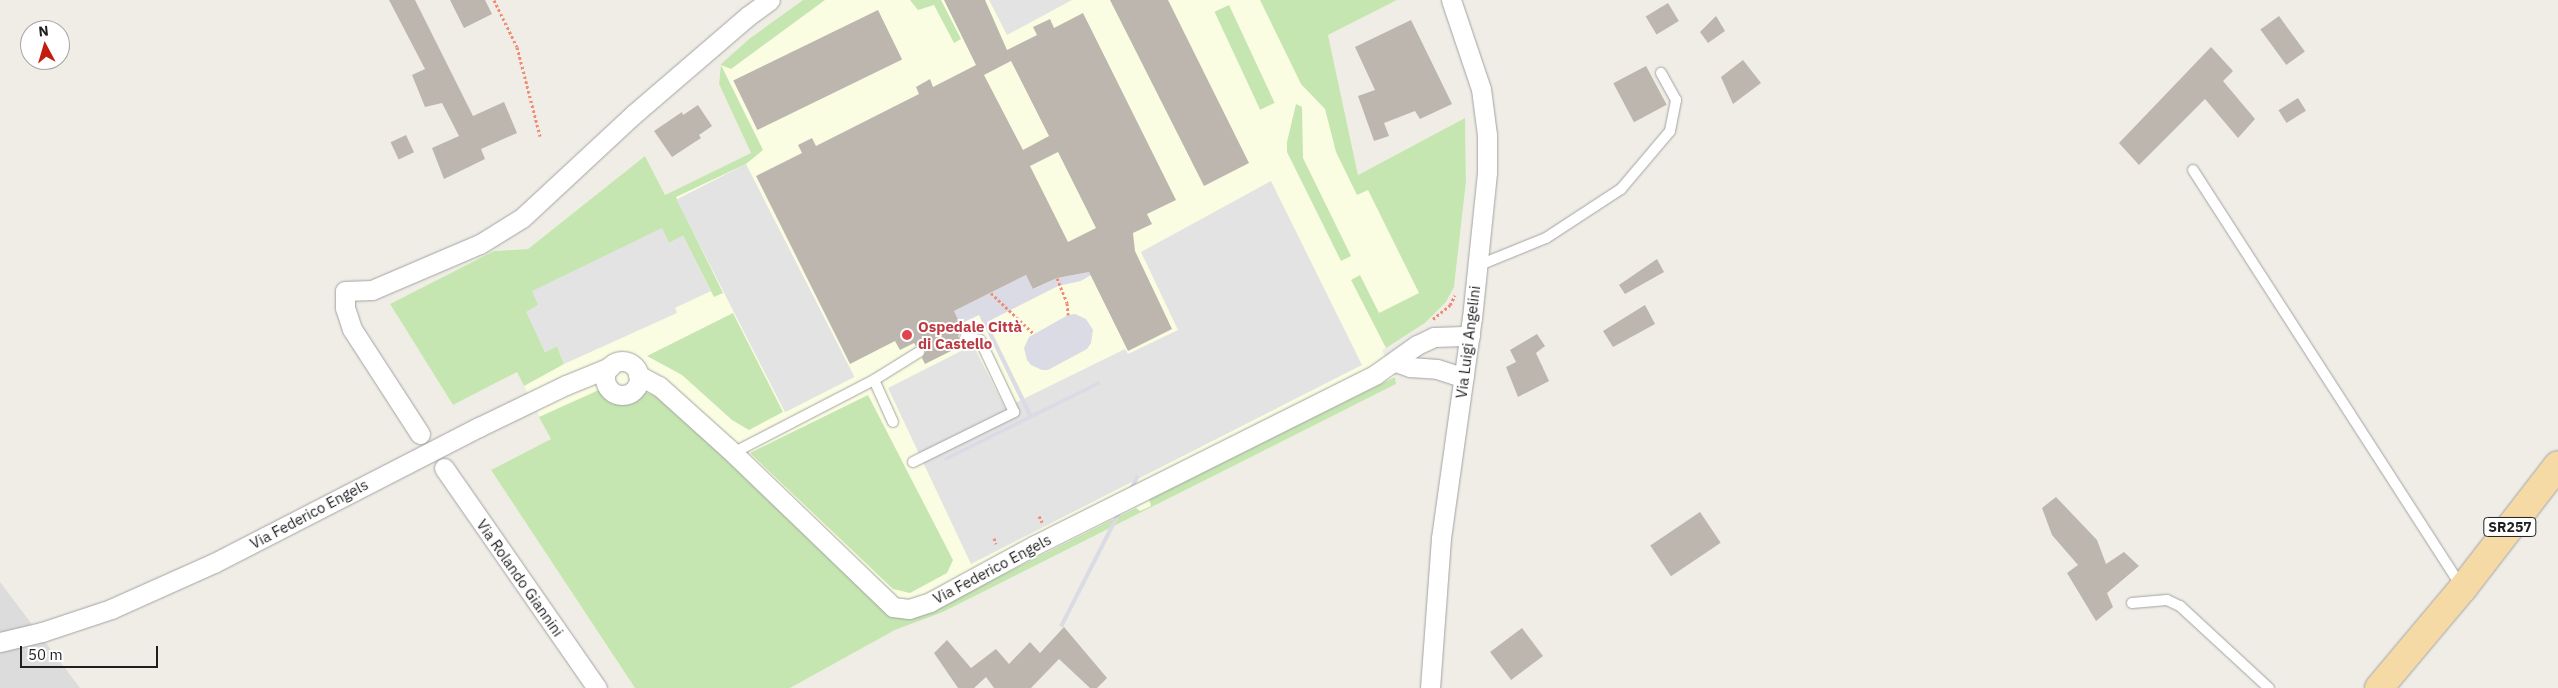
<!DOCTYPE html>
<html>
<head>
<meta charset="utf-8">
<style>
  body { margin:0 }
  #map { position:relative; width:2558px; height:688px; overflow:hidden; background:#efede6; font-family:"IBM Plex Sans",sans-serif }
  div>[style] { position:absolute }
  .residential>* { inset:0; background:#dddcdc }
  .education>* { inset:0; background:#fbfde2 }
  .grass>* { inset:0; background:#c5e6b0; transform-origin:0 0 }
  .parking>* { inset:0; background:#e3e3e3; transform-origin:0 0 }
  .plaza>* { inset:0; background:#dbdbe5; transform-origin:0 0 }
  .building>* { inset:0; background:#bcb6af; transform-origin:0 0 }
  .path>* { height:3px; margin-top:-1.5px; transform-origin:0; background:repeating-linear-gradient(90deg,#f18d76 0 2.5px,transparent 0 5px) }
  .roads { filter:drop-shadow(0 0 1px #a3a3a3) drop-shadow(0 0 1px #a3a3a3) }
  .service>* { height:10px; margin:-5px; padding:0 5px; transform-origin:5px; border-radius:5px; background:#fff }
  .minor>* { height:19px; margin:-9.5px; padding:0 9.5px; transform-origin:9.5px; border-radius:9.5px; background:#fff }
  .minor>.ring { margin:-9.5px; padding:0; box-sizing:content-box; background:none; border:19px solid #fff; border-radius:50% }
  .primary>* { height:28px; margin:-14px; padding:0 14px; transform-origin:14px; border-radius:14px; background:#f6daa5 }
  .dots>* { width:14px; height:14px; translate:-50% -50%; box-sizing:border-box; border:2px solid #fff; border-radius:50% }
  span { translate:-50% -50%; white-space:nowrap; text-align:center; line-height:1.15; -webkit-text-stroke:4px #fff; paint-order:stroke }
  .shield-label span { padding:1px 4px; background:#fff; border:1px solid; border-radius:4px; -webkit-text-stroke-width:0 }
  .shield-label { font-size:14px; color:#1f1f1f; font-weight:700 }
  .health-label { font-size:15px; color:#be3a42; font-weight:700 }
  .left { translate:0 -50%; text-align:left }
  .street-label { font-size:15px; color:#1f1f1f }
  .north { position:absolute; left:20px; top:20px; width:50px; height:50px; box-sizing:border-box; background:#fff; border:1px solid #a5a5a5; border-radius:50%; rotate:354deg; font-size:14px; font-weight:700; line-height:20px; text-align:center; color:#1f1f1f }
  .north::after { content:''; display:block; margin:auto; width:18px; height:22px; background:#c21d0d; clip-path:polygon(50% 0,100% 100%,50% 72%,0 100%) }
  .scale { position:absolute; left:20px; top:646px; width:138px; height:22px; box-sizing:border-box; border:2px solid #1f1f1f; border-top:0; padding-left:6px; font-size:15px; line-height:18px; white-space:nowrap; color:#1f1f1f; -webkit-text-stroke:4px #fff; paint-order:stroke }
</style>
</head>
<body>
<div id="map">
  <div class="residential">
    <i style="clip-path:polygon(0 582px,80px 688px,0 688px)"></i>
  </div>
  <div class="education">
    <i style="clip-path:polygon(803px 0,1397px 0,1328px 35px,1358px 175px,1465px 118px,1466px 182px,1454px 287px,1446px 302px,1425px 323px,1382px 350px,1395px 377px,1396px 384px,943px 612px,895px 630px,790px 688px,635px 688px,491px 470px,551px 439px,517px 372px,453px 405px,390px 304px,494px 251px,528px 249px,645px 156px,665px 195px,751px 153px,719px 84px,721px 64px,749px 39px)"></i>
  </div>
  <div class="grass">
    <i style="clip-path:polygon(803px 0,825px 0,731px 69px,721px 65px,763px 150px,746px 164px,676px 197px,723px 293px,714px 297px,683px 236px,669px 243px,662px 229px,527px 312px,545px 352px,557px 346px,564px 364px,524px 386px,517px 372px,453px 405px,390px 304px,494px 251px,528px 249px,645px 156px,665px 195px,751px 153px,719px 84px,721px 64px,749px 39px)"></i>
    <i style="clip-path:polygon(910px 0,941px 0,961px 39px,954px 43px,934px 5px,918px 10px)"></i>
    <i style="clip-path:polygon(1260px 0,1397px 0,1328px 35px,1358px 175px,1465px 118px,1466px 182px,1454px 287px,1446px 302px,1425px 323px,1386px 348px,1351px 280px,1360px 275px,1379px 313px,1419px 293px,1368px 190px,1357px 195px,1336px 152px,1325px 109px,1301px 84px)"></i>
    <i style="left:1229px;top:5px;width:108px;height:16px;rotate:65deg"></i>
    <i style="clip-path:polygon(1296px 104px,1302px 107px,1303px 158px,1351px 256px,1341px 261px,1287px 152px,1287px 142px)"></i>
    <i style="clip-path:polygon(733px 313px,783px 412px,749px 430px,732px 420px,682px 375px,647px 356px)"></i>
    <i style="clip-path:polygon(1395px 377px,1396px 384px,943px 612px,895px 630px,790px 688px,635px 688px,491px 470px,551px 439px,539px 417px,601px 389px,631px 387px,648px 393px,664px 400px,887px 614px,901px 618px,911px 617px,926px 613px,1136px 508px,1140px 511px,1151px 506px,1149px 499px)"></i>
    <i style="clip-path:polygon(868px 395px,953px 560px,947px 573px,910px 593px,893px 589px,750px 453px)"></i>
  </div>
  <div class="parking">
    <i style="clip-path:polygon(989px 0,1072px 0,1007px 35px)"></i>
    <i style="left:746px;top:164px;width:239px;height:78px;rotate:63deg"></i>
    <i style="clip-path:polygon(1271px 181px,1362px 365px,971px 564px,888px 388px,973px 345px,1005px 408px,1125px 349px,1128px 354px,1178px 330px,1141px 252px)"></i>
    <i style="clip-path:polygon(662px 228px,669px 243px,683px 236px,711px 291px,675px 308px,677px 313px,564px 364px,557px 346px,545px 352px,526px 312px,538px 305px,532px 291px)"></i>
  </div>
  <div class="plaza">
    <i style="clip-path:polygon(1089px 272px,1091px 275px,1081px 281px,1058px 286px,987px 322px,1032px 414px,1099px 381px,1101px 384px,945px 461px,944px 458px,1028px 416px,979px 315px,960px 324px,954px 311px,1026px 275px,1034px 289px,1057px 278px)"></i>
    <i style="clip-path:polygon(1075px 314px,1086px 319px,1093px 330px,1091px 343px,1087px 349px,1048px 370px,1042px 370px,1031px 365px,1027px 360px,1024px 348px,1029px 337px,1068px 315px)"></i>
    <i style="left:1136px;top:475px;width:4px;height:169px;rotate:27deg"></i>
  </div>
  <div class="building">
    <i style="clip-path:polygon(389px 0,415px 0,473px 116px,504px 102px,517px 133px,481px 149px,485px 159px,444px 179px,432px 148px,459px 136px,442px 103px,425px 107px,412px 75px,425px 69px)"></i>
    <i style="clip-path:polygon(450px 0,485px 0,492px 14px,464px 28px)"></i>
    <i style="clip-path:polygon(evenodd,944px 0,985px 0,1007px 50px,1037px 35px,1033px 27px,1050px 19px,1054px 28px,1083px 13px,1176px 200px,1147px 214px,1152px 224px,1133px 233px,1135px 251px,1172px 329px,1128px 351px,1089px 272px,1057px 278px,1033px 289px,1026px 275px,954px 311px,963px 330px,958px 336px,962px 343px,961px 346px,925px 364px,922px 358px,926px 351px,923px 346px,916px 346px,914px 343px,900px 350px,895px 341px,850px 364px,756px 176px,802px 153px,798px 145px,812px 138px,816px 146px,919px 94px,916px 87px,930px 79px,933px 87px,976px 65px,944px 0,1011px 61px,1049px 136px,1023px 150px,984px 75px,1011px 61px,944px 0,1058px 152px,1096px 228px,1068px 242px,1030px 166px,1058px 152px)"></i>
    <i style="clip-path:polygon(1110px 0,1168px 0,1249px 163px,1204px 186px)"></i>
    <i style="left:1668px;top:3px;width:21px;height:26px;rotate:59deg"></i>
    <i style="left:878px;top:10px;width:55px;height:161px;rotate:64deg"></i>
    <i style="clip-path:polygon(1716px 16px,1725px 31px,1708px 43px,1700px 32px)"></i>
    <i style="left:2279px;top:16px;width:44px;height:23px;rotate:54deg"></i>
    <i style="clip-path:polygon(1411px 20px,1452px 104px,1420px 119px,1415px 111px,1384px 123px,1389px 136px,1374px 141px,1358px 96px,1375px 90px,1355px 47px)"></i>
    <i style="clip-path:polygon(2211px 47px,2233px 71px,2223px 81px,2255px 119px,2238px 138px,2205px 99px,2139px 165px,2119px 143px)"></i>
    <i style="clip-path:polygon(1743px 60px,1761px 83px,1733px 104px,1721px 77px)"></i>
    <i style="left:1646px;top:66px;width:44px;height:37px;rotate:62deg"></i>
    <i style="left:2298px;top:98px;width:15px;height:23px;rotate:58deg"></i>
    <i style="clip-path:polygon(698px 105px,712px 126px,699px 135px,701px 138px,672px 157px,654px 131px,682px 112px,683px 115px)"></i>
    <i style="left:406px;top:135px;width:19px;height:17px;rotate:65deg"></i>
    <i style="clip-path:polygon(1657px 259px,1664px 272px,1625px 294px,1619px 285px)"></i>
    <i style="clip-path:polygon(1645px 305px,1655px 324px,1613px 347px,1603px 331px)"></i>
    <i style="clip-path:polygon(1537px 334px,1545px 346px,1536px 353px,1549px 381px,1518px 397px,1506px 367px,1516px 362px,1510px 350px)"></i>
    <i style="clip-path:polygon(2056px 497px,2097px 540px,2106px 564px,2124px 552px,2139px 566px,2107px 593px,2113px 607px,2096px 621px,2067px 573px,2078px 565px,2052px 535px,2042px 508px)"></i>
    <i style="left:1700px;top:512px;width:37px;height:60px;rotate:56deg"></i>
    <i style="clip-path:polygon(1064px 627px,1107px 678px,1097px 688px,1090px 688px,1059px 659px,1031px 688px,994px 688px,986px 677px,974px 688px,958px 688px,934px 653px,947px 640px,971px 668px,996px 649px,1009px 664px,1030px 642px,1040px 653px)"></i>
    <i style="left:1522px;top:628px;width:35px;height:40px;rotate:53deg"></i>
  </div>
  <div class="path">
    <i style="left:494px;top:0;width:52px;rotate:63.9deg"></i>
    <i style="left:517px;top:47px;width:92px;rotate:75.5deg"></i>
    <i style="left:1057px;top:278px;width:27px;rotate:68deg"></i>
    <i style="left:1067px;top:303px;width:12px;rotate:85deg"></i>
    <i style="left:991px;top:293px;width:59px;rotate:43.6deg"></i>
    <i style="left:1433px;top:319px;width:22px;rotate:-39deg"></i>
    <i style="left:1450px;top:305px;width:11px;rotate:-63deg"></i>
    <i style="left:1039px;top:516px;width:7px;rotate:63deg"></i>
    <i style="left:994px;top:538px;width:6px;rotate:72deg"></i>
  </div>
  <div class="roads">
    <div class="service">
      <i style="left:2193px;top:170px;width:496px;rotate:57.2deg"></i>
      <i style="left:1477px;top:266px;width:74px;rotate:-22.1deg"></i>
      <i style="left:1546px;top:238px;width:90px;rotate:-33.2deg"></i>
      <i style="left:1621px;top:189px;width:76px;rotate:-49.8deg"></i>
      <i style="left:1670px;top:131px;width:32px;rotate:-79deg"></i>
      <i style="left:1676px;top:100px;width:31px;rotate:-119deg"></i>
      <i style="left:874px;top:380px;width:46px;rotate:65.7deg"></i>
      <i style="left:733px;top:453px;width:159px;rotate:-27.4deg"></i>
      <i style="left:874px;top:380px;width:53px;rotate:-31.9deg"></i>
      <i style="left:913px;top:462px;width:113px;rotate:-26.3deg"></i>
      <i style="left:1014px;top:412px;width:80px;rotate:-115.3deg"></i>
      <i style="left:980px;top:340px;width:15px;rotate:-169deg"></i>
      <i style="left:2132px;top:603px;width:35px;rotate:-5deg"></i>
      <i style="left:2167px;top:600px;width:14px;rotate:25deg"></i>
      <i style="left:2180px;top:606px;width:121px;rotate:42.7deg"></i>
    </div>
    <div class="minor">
      <i class="ring" style="left:605px;top:361px;width:15px;height:15px"></i>
      <i style="left:1396px;top:362px;width:15px;rotate:20deg"></i>
      <i style="left:1410px;top:367px;width:27px;rotate:4deg"></i>
      <i style="left:1437px;top:369px;width:28px;rotate:18deg"></i>
      <i style="left:638px;top:375px;width:24px;rotate:28deg"></i>
      <i style="left:659px;top:386px;width:94px;rotate:42deg"></i>
      <i style="left:729px;top:449px;width:228px;rotate:43.9deg"></i>
      <i style="left:893px;top:607px;width:16px;rotate:7deg"></i>
      <i style="left:909px;top:609px;width:22px;rotate:-18deg"></i>
      <i style="left:930px;top:602px;width:119px;rotate:-28.5deg"></i>
      <i style="left:1035px;top:545px;width:381px;rotate:-26.6deg"></i>
      <i style="left:1376px;top:374px;width:50px;rotate:-35.3deg"></i>
      <i style="left:1417px;top:345px;width:19px;rotate:-25deg"></i>
      <i style="left:1434px;top:337px;width:36px;rotate:-2deg"></i>
      <i style="left:420px;top:434px;width:125px;rotate:-122.9deg"></i>
      <i style="left:352px;top:329px;width:22px;rotate:-108deg"></i>
      <i style="left:345px;top:308px;width:17px;rotate:-90deg"></i>
      <i style="left:345px;top:291px;width:27px;rotate:-2deg"></i>
      <i style="left:372px;top:290px;width:117px;rotate:-23.1deg"></i>
      <i style="left:480px;top:244px;width:49px;rotate:-31.8deg"></i>
      <i style="left:522px;top:218px;width:153px;rotate:-42.9deg"></i>
      <i style="left:634px;top:114px;width:150px;rotate:-40.7deg"></i>
      <i style="left:748px;top:16px;width:27px;rotate:-36deg"></i>
      <i style="left:444px;top:468px;width:268px;rotate:55.2deg"></i>
      <i style="left:0;top:642px;width:43px;rotate:-13.4deg"></i>
      <i style="left:42px;top:632px;width:73px;rotate:-18.4deg"></i>
      <i style="left:111px;top:609px;width:113px;rotate:-24.1deg"></i>
      <i style="left:214px;top:563px;width:298px;rotate:-27.2deg"></i>
      <i style="left:479px;top:427px;width:97px;rotate:-25.8deg"></i>
      <i style="left:566px;top:385px;width:48px;rotate:-22.2deg"></i>
      <i style="left:1430px;top:688px;width:150px;rotate:-85.8deg"></i>
      <i style="left:1441px;top:538px;width:222px;rotate:-82deg"></i>
      <i style="left:1472px;top:318px;width:147px;rotate:-84.1deg"></i>
      <i style="left:1487px;top:172px;width:37px;rotate:-90deg"></i>
      <i style="left:1487px;top:135px;width:46px;rotate:-97.4deg"></i>
      <i style="left:1481px;top:89px;width:94px;rotate:-108.6deg"></i>
    </div>
    <div class="primary">
      <i style="left:2379px;top:688px;width:131px;rotate:-50deg"></i>
      <i style="left:2463px;top:588px;width:155px;rotate:-52.3deg"></i>
    </div>
  </div>
  <div class="dots">
    <i style="left:907px;top:335px;background:#e0444e"></i>
  </div>
  <div class="shield-label">
    <span style="left:2510px;top:527px">SR257</span>
  </div>
  <div class="health-label">
    <span class="left" style="left:918px;top:335px">Ospedale Città<br>di Castello</span>
  </div>
  <div class="street-label">
    <span style="left:1468px;top:342px;rotate:-83deg">Via Luigi Angelini</span>
    <span style="left:309px;top:514px;rotate:-28deg">Via Federico Engels</span>
    <span style="left:992px;top:569px;rotate:-28deg">Via Federico Engels</span>
    <span style="left:520px;top:578px;rotate:55deg">Via Rolando Giannini</span>
  </div>
  <div class="north">N</div>
  <div class="scale">50 m</div>
</div>
</body>
</html>
